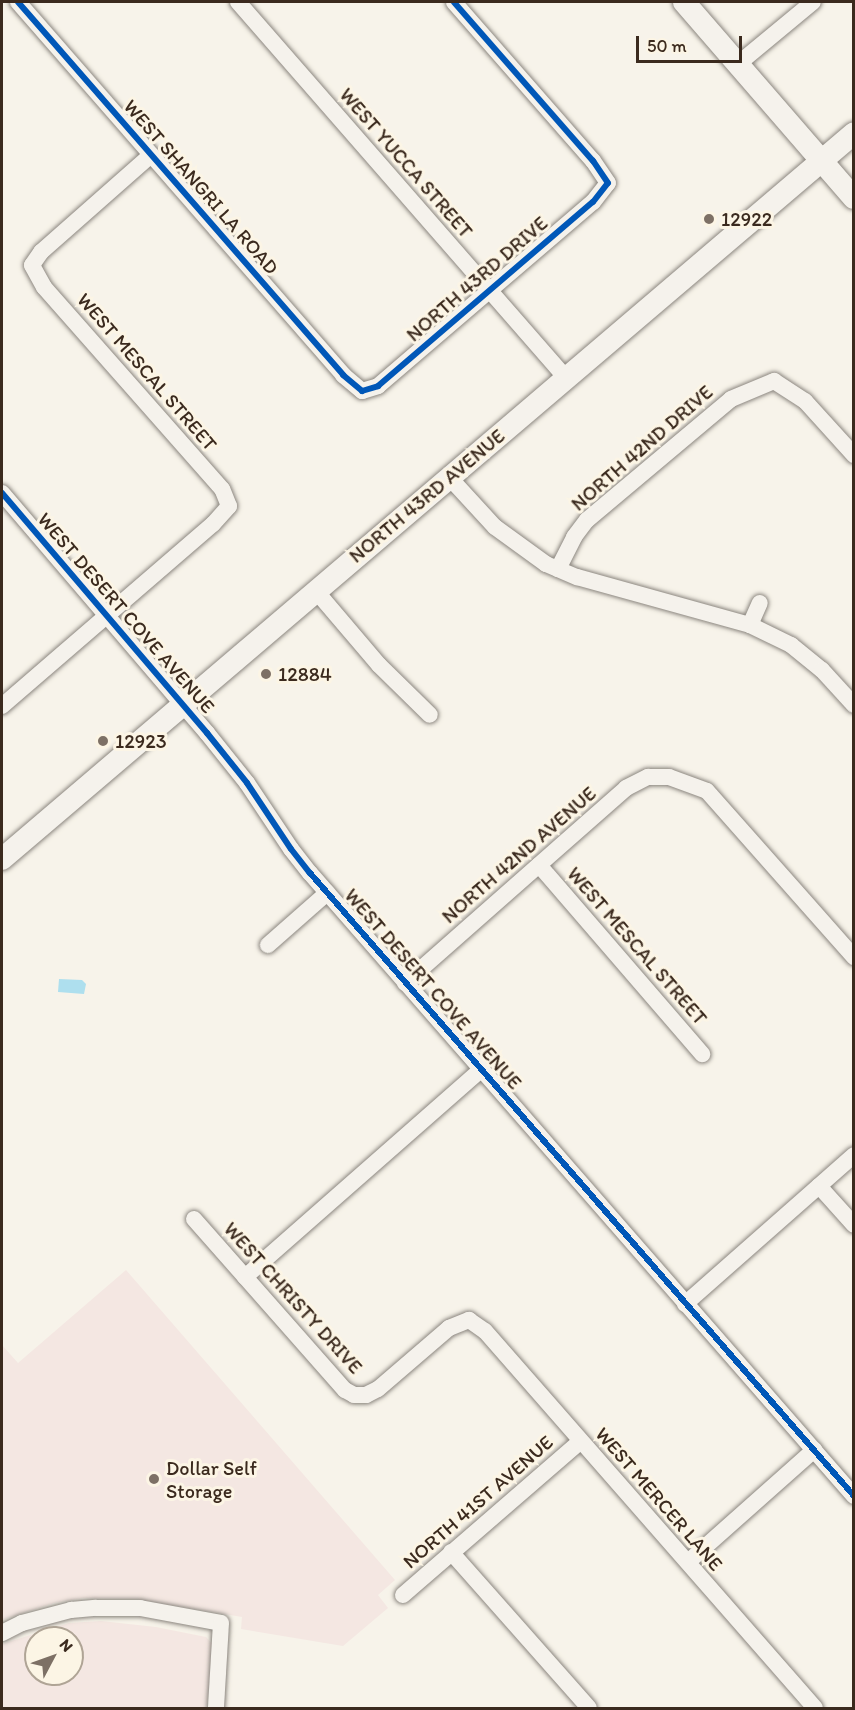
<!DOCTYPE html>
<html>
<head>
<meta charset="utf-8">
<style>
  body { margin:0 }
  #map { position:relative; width:855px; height:1710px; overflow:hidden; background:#f7f3ea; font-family:Itim,sans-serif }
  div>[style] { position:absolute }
  .built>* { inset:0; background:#f4e7e2 }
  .water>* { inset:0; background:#aedfee }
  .roads { filter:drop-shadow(0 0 2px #8b867f) drop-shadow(0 0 2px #8b867f) }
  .street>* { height:16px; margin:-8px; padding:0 8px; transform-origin:8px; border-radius:8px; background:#f5f2ec }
  .secondary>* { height:22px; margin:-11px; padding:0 11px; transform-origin:11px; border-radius:11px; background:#f5f2ec }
  .cycleway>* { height:6px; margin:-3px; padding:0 3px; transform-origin:3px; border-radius:3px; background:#0057b8 }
  .dots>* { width:16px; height:16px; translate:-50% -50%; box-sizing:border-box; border:3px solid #fcf5e5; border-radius:50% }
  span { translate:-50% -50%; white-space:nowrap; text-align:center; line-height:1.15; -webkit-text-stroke:6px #fcf5e5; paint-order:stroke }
  .street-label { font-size:20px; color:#3b2a1e }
  .poi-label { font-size:20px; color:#3b2a1e }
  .left { translate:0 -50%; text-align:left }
  .frame { position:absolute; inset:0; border:3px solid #3b2a1e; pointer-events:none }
  .north { position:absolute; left:24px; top:1626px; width:60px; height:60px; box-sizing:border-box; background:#fcf5e5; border:2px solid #afa495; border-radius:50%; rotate:49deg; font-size:16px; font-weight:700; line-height:24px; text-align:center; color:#3b2a1e }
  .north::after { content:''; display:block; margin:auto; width:21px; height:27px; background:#7d7065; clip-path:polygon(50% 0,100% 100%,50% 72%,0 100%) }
  .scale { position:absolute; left:636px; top:36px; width:106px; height:27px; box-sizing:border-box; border:3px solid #3b2a1e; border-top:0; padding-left:8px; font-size:18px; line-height:21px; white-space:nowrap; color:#3b2a1e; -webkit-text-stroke:4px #fcf5e5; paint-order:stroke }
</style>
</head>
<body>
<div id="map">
  <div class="built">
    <i style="clip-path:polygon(126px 1270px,395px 1580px,378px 1595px,388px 1608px,343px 1646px,241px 1629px,242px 1617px,135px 1599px,83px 1598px,54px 1603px,2px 1620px,2px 1345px,18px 1363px)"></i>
    <i style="clip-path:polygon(evenodd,101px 1621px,156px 1627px,206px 1637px,214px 1646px,214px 1653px,206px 1708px,2px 1708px,2px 1644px,69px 1623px,101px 1621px,36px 1638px,72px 1638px,72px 1674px,36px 1674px,36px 1638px)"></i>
  </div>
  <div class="water">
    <i style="clip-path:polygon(59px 979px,82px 980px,86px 984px,84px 994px,58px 992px)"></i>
  </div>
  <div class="roads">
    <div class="street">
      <i style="left:18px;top:2px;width:495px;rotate:48.9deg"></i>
      <i style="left:343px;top:375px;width:25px;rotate:40deg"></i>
      <i style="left:362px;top:391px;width:17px;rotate:-17deg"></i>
      <i style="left:378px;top:386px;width:283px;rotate:-40.6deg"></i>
      <i style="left:593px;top:202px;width:24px;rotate:-52deg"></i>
      <i style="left:608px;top:183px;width:27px;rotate:-124deg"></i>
      <i style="left:593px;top:161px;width:211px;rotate:-131.2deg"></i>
      <i style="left:238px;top:2px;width:499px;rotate:48.9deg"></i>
      <i style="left:738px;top:64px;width:97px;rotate:-39.6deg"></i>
      <i style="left:449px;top:477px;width:68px;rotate:47.4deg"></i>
      <i style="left:495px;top:527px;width:63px;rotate:36deg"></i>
      <i style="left:546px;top:564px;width:34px;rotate:23deg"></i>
      <i style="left:577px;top:577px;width:180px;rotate:15.5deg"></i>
      <i style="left:750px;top:625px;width:46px;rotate:26deg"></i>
      <i style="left:791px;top:645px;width:40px;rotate:39deg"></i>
      <i style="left:822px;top:670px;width:47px;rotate:47.6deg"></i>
      <i style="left:2px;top:493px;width:316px;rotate:49.5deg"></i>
      <i style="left:207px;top:733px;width:64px;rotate:51.3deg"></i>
      <i style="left:247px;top:783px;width:79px;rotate:56.3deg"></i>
      <i style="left:291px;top:849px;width:31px;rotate:52deg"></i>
      <i style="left:310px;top:873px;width:827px;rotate:48.87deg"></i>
      <i style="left:558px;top:569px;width:36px;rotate:-63deg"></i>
      <i style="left:574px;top:537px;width:21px;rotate:-53deg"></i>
      <i style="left:587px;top:520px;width:188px;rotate:-40deg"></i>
      <i style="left:731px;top:399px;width:47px;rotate:-22.7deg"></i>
      <i style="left:774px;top:381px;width:37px;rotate:33deg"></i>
      <i style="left:805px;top:401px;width:73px;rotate:47.8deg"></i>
      <i style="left:316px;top:591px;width:97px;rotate:49.6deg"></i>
      <i style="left:379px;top:665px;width:71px;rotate:44.4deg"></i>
      <i style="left:750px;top:625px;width:24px;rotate:-66deg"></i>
      <i style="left:2px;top:706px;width:279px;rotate:-40.8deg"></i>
      <i style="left:213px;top:524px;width:24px;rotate:-48deg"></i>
      <i style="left:229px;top:506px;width:18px;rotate:-112deg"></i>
      <i style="left:222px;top:489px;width:269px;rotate:-131.4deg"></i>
      <i style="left:44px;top:287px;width:25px;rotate:-119deg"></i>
      <i style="left:32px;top:265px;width:16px;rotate:-55deg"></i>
      <i style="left:41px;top:252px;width:147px;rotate:-41.4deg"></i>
      <i style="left:539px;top:865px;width:250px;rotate:49.2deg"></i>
      <i style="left:268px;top:945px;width:79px;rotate:-41.4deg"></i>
      <i style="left:405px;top:983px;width:295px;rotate:-41.4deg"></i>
      <i style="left:626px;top:788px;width:25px;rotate:-27deg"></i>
      <i style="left:648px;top:777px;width:21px"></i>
      <i style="left:669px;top:777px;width:40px;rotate:20.2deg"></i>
      <i style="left:707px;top:791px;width:222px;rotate:48.5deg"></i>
      <i style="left:819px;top:1186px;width:52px;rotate:48.1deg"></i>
      <i style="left:194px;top:1219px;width:228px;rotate:48.6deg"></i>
      <i style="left:345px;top:1390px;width:10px;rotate:29deg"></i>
      <i style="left:354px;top:1395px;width:12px"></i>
      <i style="left:366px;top:1395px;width:13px;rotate:-27deg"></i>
      <i style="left:378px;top:1389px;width:94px;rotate:-40.7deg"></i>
      <i style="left:449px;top:1328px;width:22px;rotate:-22deg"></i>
      <i style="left:469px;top:1320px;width:19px;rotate:35deg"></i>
      <i style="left:485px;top:1331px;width:501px;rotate:48.8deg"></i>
      <i style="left:245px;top:1277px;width:314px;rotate:-41.3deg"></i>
      <i style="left:685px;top:1304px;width:225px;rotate:-41.4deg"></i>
      <i style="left:451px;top:1552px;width:208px;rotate:48.5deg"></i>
      <i style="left:688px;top:1562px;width:169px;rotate:-41.6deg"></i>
      <i style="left:403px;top:1595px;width:235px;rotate:-40.9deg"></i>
      <i style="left:2px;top:1633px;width:22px;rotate:-27deg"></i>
      <i style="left:22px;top:1623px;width:51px;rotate:-14.9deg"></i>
      <i style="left:71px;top:1610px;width:25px;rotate:-5deg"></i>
      <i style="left:96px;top:1608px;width:44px"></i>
      <i style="left:140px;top:1608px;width:82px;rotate:10.5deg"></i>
      <i style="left:221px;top:1623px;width:85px;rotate:93.4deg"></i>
    </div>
    <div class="secondary">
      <i style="left:684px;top:2px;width:259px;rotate:49.1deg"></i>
      <i style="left:2px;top:859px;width:1119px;rotate:-40.43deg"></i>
    </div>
  </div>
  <div class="cycleway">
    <i style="left:18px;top:2px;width:495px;rotate:48.9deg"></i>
    <i style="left:343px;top:375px;width:25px;rotate:40deg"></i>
    <i style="left:362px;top:391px;width:17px;rotate:-17deg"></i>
    <i style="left:378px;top:386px;width:283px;rotate:-40.6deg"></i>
    <i style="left:593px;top:202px;width:24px;rotate:-52deg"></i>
    <i style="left:608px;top:183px;width:27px;rotate:-124deg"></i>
    <i style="left:593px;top:161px;width:211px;rotate:-131.2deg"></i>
    <i style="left:2px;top:493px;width:316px;rotate:49.5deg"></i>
    <i style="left:207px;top:733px;width:64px;rotate:51.3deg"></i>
    <i style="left:247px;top:783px;width:79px;rotate:56.3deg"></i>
    <i style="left:291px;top:849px;width:31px;rotate:52deg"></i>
    <i style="left:310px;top:873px;width:827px;rotate:48.87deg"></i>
  </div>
  <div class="dots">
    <i style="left:709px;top:219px;background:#7d7065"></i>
    <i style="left:266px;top:674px;background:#7d7065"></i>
    <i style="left:103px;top:741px;background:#7d7065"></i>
    <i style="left:154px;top:1479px;background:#7d7065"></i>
  </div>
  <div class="street-label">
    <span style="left:406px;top:163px;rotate:49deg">WEST YUCCA STREET</span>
    <span style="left:201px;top:187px;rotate:49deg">WEST SHANGRI LA ROAD</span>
    <span style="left:477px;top:279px;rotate:-41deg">NORTH 43RD DRIVE</span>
    <span style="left:147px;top:372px;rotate:49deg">WEST MESCAL STREET</span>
    <span style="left:642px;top:448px;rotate:-41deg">NORTH 42ND DRIVE</span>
    <span style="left:427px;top:496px;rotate:-40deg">NORTH 43RD AVENUE</span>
    <span style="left:126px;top:613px;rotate:49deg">WEST DESERT COVE AVENUE</span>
    <span style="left:519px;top:855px;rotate:-41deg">NORTH 42ND AVENUE</span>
    <span style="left:637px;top:946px;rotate:49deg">WEST MESCAL STREET</span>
    <span style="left:433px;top:989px;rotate:49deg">WEST DESERT COVE AVENUE</span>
    <span style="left:293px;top:1298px;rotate:48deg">WEST CHRISTY DRIVE</span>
    <span style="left:659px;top:1499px;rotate:49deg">WEST MERCER LANE</span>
    <span style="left:478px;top:1502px;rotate:-41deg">NORTH 41ST AVENUE</span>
  </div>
  <div class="poi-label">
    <span class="left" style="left:721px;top:219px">12922</span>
    <span class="left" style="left:278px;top:674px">12884</span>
    <span class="left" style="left:115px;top:741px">12923</span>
    <span class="left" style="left:166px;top:1480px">Dollar Self<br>Storage</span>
  </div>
  <div class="frame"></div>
  <div class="north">N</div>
  <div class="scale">50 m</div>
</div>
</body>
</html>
